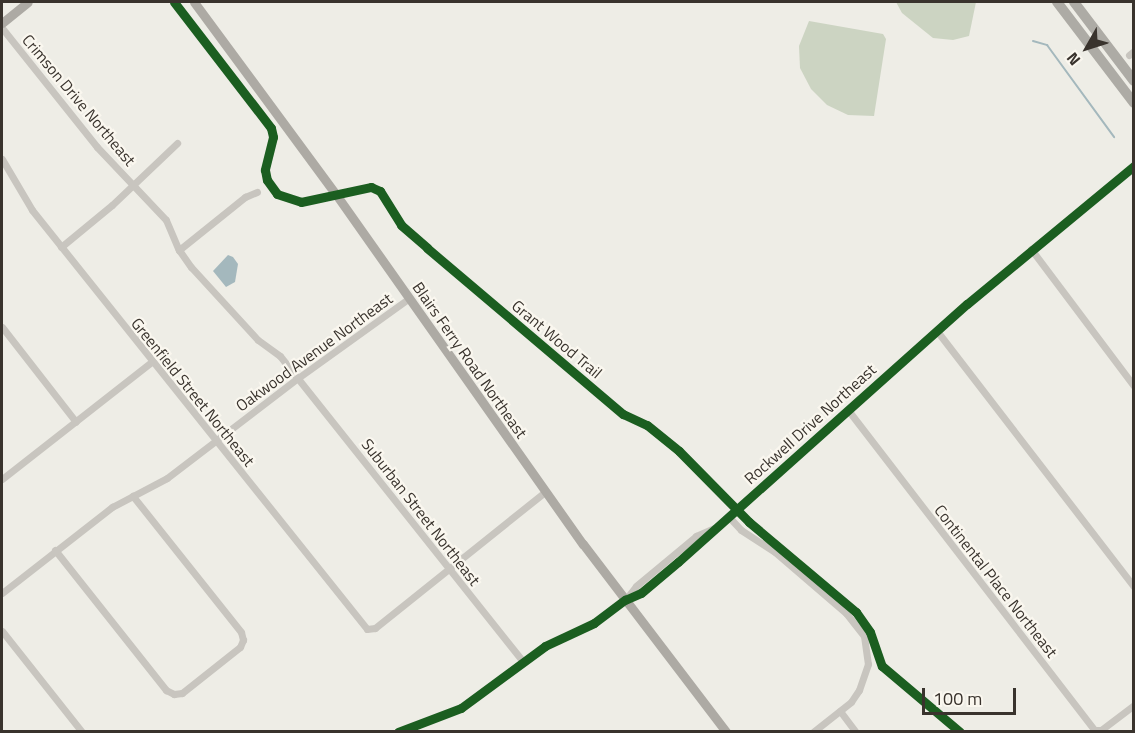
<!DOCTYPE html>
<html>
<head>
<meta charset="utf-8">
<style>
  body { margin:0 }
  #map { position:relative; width:1135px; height:733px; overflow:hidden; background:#eeede6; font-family:"Titillium Web",sans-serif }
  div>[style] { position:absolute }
  .green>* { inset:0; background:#ccd4c2 }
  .water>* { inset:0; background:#a4b8bd }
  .stream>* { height:2px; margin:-1px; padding:0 1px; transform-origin:1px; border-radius:1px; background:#a4b8bd }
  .minor>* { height:7px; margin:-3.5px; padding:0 3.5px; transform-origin:3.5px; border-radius:3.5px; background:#c8c5bf }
  .major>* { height:9px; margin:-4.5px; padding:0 4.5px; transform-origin:4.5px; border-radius:4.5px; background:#adaaa4 }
  .highway>* { height:10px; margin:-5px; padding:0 5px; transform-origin:5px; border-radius:5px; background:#adaba5 }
  .cycleway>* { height:9px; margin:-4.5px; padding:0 4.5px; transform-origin:4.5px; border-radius:4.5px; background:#1b5e20 }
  span { translate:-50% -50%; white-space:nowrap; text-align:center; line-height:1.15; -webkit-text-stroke:4.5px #faf7ef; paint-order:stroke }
  .street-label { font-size:16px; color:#39332d }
  .frame { position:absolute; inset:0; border:3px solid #39332d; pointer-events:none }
  .north { position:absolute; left:1057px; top:18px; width:60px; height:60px; -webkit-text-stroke:4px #faf7ef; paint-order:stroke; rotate:231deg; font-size:16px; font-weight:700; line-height:24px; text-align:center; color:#39332d }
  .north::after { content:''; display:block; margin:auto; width:21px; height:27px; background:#39332d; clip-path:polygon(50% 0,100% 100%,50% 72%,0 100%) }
  .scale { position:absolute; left:922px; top:688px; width:94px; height:27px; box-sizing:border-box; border:3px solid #39332d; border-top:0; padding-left:8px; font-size:18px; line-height:21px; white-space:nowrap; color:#39332d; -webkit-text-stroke:4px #faf7ef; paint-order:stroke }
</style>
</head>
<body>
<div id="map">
  <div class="green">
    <i style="clip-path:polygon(896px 2px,976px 2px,969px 36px,953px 40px,933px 38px,902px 13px)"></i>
    <i style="clip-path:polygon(809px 21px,883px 34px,886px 39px,874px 116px,848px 115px,827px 105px,811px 89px,800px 68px,799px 46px)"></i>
  </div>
  <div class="water">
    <i style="clip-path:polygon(228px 255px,233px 257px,238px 264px,235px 282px,226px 287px,213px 271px)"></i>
  </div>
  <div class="stream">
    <i style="left:1033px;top:41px;width:15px;rotate:16deg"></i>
    <i style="left:1047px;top:45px;width:114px;rotate:53.9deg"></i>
  </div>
  <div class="minor">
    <i style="left:2px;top:28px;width:152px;rotate:51.4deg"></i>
    <i style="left:97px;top:147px;width:100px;rotate:46.6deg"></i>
    <i style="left:166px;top:220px;width:33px;rotate:67deg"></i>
    <i style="left:179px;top:250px;width:21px;rotate:55deg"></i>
    <i style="left:191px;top:267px;width:99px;rotate:47.5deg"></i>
    <i style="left:258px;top:340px;width:27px;rotate:36deg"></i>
    <i style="left:280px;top:356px;width:391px;rotate:51.5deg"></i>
    <i style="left:1129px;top:55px;width:6px;rotate:-39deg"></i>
    <i style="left:2px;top:159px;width:59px;rotate:59.5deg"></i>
    <i style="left:32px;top:210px;width:536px;rotate:51.36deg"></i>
    <i style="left:367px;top:629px;width:8px;rotate:-7deg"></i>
    <i style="left:375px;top:628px;width:218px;rotate:-38.7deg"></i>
    <i style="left:61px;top:247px;width:66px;rotate:-39.5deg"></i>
    <i style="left:112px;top:205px;width:90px;rotate:-43.6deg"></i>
    <i style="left:1031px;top:249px;width:171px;rotate:53.1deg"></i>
    <i style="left:179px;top:250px;width:85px;rotate:-38.8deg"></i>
    <i style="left:245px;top:197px;width:13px;rotate:-23deg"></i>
    <i style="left:2px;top:327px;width:120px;rotate:52.1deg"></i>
    <i style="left:937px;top:331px;width:323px;rotate:52.4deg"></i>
    <i style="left:848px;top:410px;width:404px;rotate:52.4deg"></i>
    <i style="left:1094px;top:730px;width:7px"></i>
    <i style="left:1101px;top:730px;width:41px;rotate:-37.1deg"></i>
    <i style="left:2px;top:479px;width:189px;rotate:-38.1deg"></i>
    <i style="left:728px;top:516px;width:19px;rotate:47deg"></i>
    <i style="left:741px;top:530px;width:40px;rotate:32.9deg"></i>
    <i style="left:775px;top:552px;width:94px;rotate:40.7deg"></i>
    <i style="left:846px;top:613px;width:29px;rotate:52deg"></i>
    <i style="left:864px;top:636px;width:28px;rotate:82deg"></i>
    <i style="left:868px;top:664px;width:28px;rotate:109deg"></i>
    <i style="left:859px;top:690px;width:14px;rotate:124deg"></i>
    <i style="left:851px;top:702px;width:48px;rotate:141.7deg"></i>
    <i style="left:55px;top:550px;width:179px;rotate:51.6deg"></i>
    <i style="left:166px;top:690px;width:9px;rotate:27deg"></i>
    <i style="left:174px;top:694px;width:8px;rotate:-7deg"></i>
    <i style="left:182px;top:693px;width:74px;rotate:-38.4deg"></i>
    <i style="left:240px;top:647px;width:8px;rotate:-67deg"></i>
    <i style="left:243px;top:640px;width:8px;rotate:-104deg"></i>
    <i style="left:241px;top:632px;width:174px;rotate:-128.5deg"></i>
    <i style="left:2px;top:593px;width:140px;rotate:-38deg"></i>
    <i style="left:112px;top:507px;width:62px;rotate:-27.8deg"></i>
    <i style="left:167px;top:478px;width:165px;rotate:-37.4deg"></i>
    <i style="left:298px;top:378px;width:135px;rotate:-35.7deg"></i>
    <i style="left:626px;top:599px;width:16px;rotate:-52deg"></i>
    <i style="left:636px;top:586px;width:78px;rotate:-39.8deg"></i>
    <i style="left:696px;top:536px;width:20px;rotate:-24deg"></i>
    <i style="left:2px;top:631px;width:129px;rotate:51.6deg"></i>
    <i style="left:840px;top:711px;width:26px;rotate:53deg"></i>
    <i style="left:398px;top:732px;width:67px;rotate:-20.9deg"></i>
    <i style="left:461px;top:708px;width:104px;rotate:-36.4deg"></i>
    <i style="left:545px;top:646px;width:54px;rotate:-25.1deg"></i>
    <i style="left:594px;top:623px;width:39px;rotate:-37deg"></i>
    <i style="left:625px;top:600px;width:17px;rotate:-24deg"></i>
    <i style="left:641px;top:593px;width:48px;rotate:-40deg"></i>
    <i style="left:678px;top:562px;width:387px;rotate:-41.8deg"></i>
    <i style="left:967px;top:304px;width:217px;rotate:-39.6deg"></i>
  </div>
  <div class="major">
    <i style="left:194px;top:2px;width:237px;rotate:53.6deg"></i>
    <i style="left:335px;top:193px;width:430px;rotate:54.8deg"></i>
    <i style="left:583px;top:544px;width:236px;rotate:52.7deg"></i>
    <i style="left:2px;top:23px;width:33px;rotate:-39deg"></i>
  </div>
  <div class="highway">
    <i style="left:1057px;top:2px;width:127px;rotate:52.7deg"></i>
    <i style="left:1074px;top:2px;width:99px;rotate:52.8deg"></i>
  </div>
  <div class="cycleway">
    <i style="left:174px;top:2px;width:159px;rotate:52.4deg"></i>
    <i style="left:271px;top:128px;width:9px;rotate:77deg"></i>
    <i style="left:273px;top:137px;width:34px;rotate:104deg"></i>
    <i style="left:265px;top:170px;width:10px;rotate:79deg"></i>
    <i style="left:267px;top:180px;width:17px;rotate:54deg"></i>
    <i style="left:277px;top:194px;width:25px;rotate:18deg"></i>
    <i style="left:301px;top:202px;width:72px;rotate:-12.1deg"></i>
    <i style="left:371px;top:187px;width:10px;rotate:24deg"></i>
    <i style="left:380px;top:191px;width:40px;rotate:58deg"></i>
    <i style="left:401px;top:225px;width:35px;rotate:41deg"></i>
    <i style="left:427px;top:248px;width:257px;rotate:40.3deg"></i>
    <i style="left:623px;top:414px;width:26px;rotate:25deg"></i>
    <i style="left:647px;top:425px;width:41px;rotate:39.1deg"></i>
    <i style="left:679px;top:451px;width:100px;rotate:45.4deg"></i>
    <i style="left:749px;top:522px;width:140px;rotate:40.1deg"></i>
    <i style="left:856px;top:612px;width:24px;rotate:55deg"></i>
    <i style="left:870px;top:632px;width:36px;rotate:71deg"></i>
    <i style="left:882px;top:666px;width:102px;rotate:40.2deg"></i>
    <i style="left:398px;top:732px;width:67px;rotate:-20.9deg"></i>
    <i style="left:461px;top:708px;width:104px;rotate:-36.4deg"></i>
    <i style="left:545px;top:646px;width:54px;rotate:-25.1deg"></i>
    <i style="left:594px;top:623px;width:39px;rotate:-37deg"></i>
    <i style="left:625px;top:600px;width:17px;rotate:-24deg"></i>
    <i style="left:641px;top:593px;width:48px;rotate:-40deg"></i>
    <i style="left:678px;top:562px;width:387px;rotate:-41.8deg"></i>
    <i style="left:967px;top:304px;width:217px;rotate:-39.6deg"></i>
  </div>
  <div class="street-label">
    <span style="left:79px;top:100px;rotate:50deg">Crimson Drive Northeast</span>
    <span style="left:557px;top:339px;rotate:40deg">Grant Wood Trail</span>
    <span style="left:314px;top:352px;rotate:-36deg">Oakwood Avenue Northeast</span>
    <span style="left:470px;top:360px;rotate:55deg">Blairs Ferry Road Northeast</span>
    <span style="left:193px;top:392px;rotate:51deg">Greenfield Street Northeast</span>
    <span style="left:810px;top:424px;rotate:-42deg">Rockwell Drive Northeast</span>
    <span style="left:421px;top:512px;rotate:52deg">Suburban Street Northeast</span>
    <span style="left:996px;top:581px;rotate:52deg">Continental Place Northeast</span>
  </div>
  <div class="frame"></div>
  <div class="north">N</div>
  <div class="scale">100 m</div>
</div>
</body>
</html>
